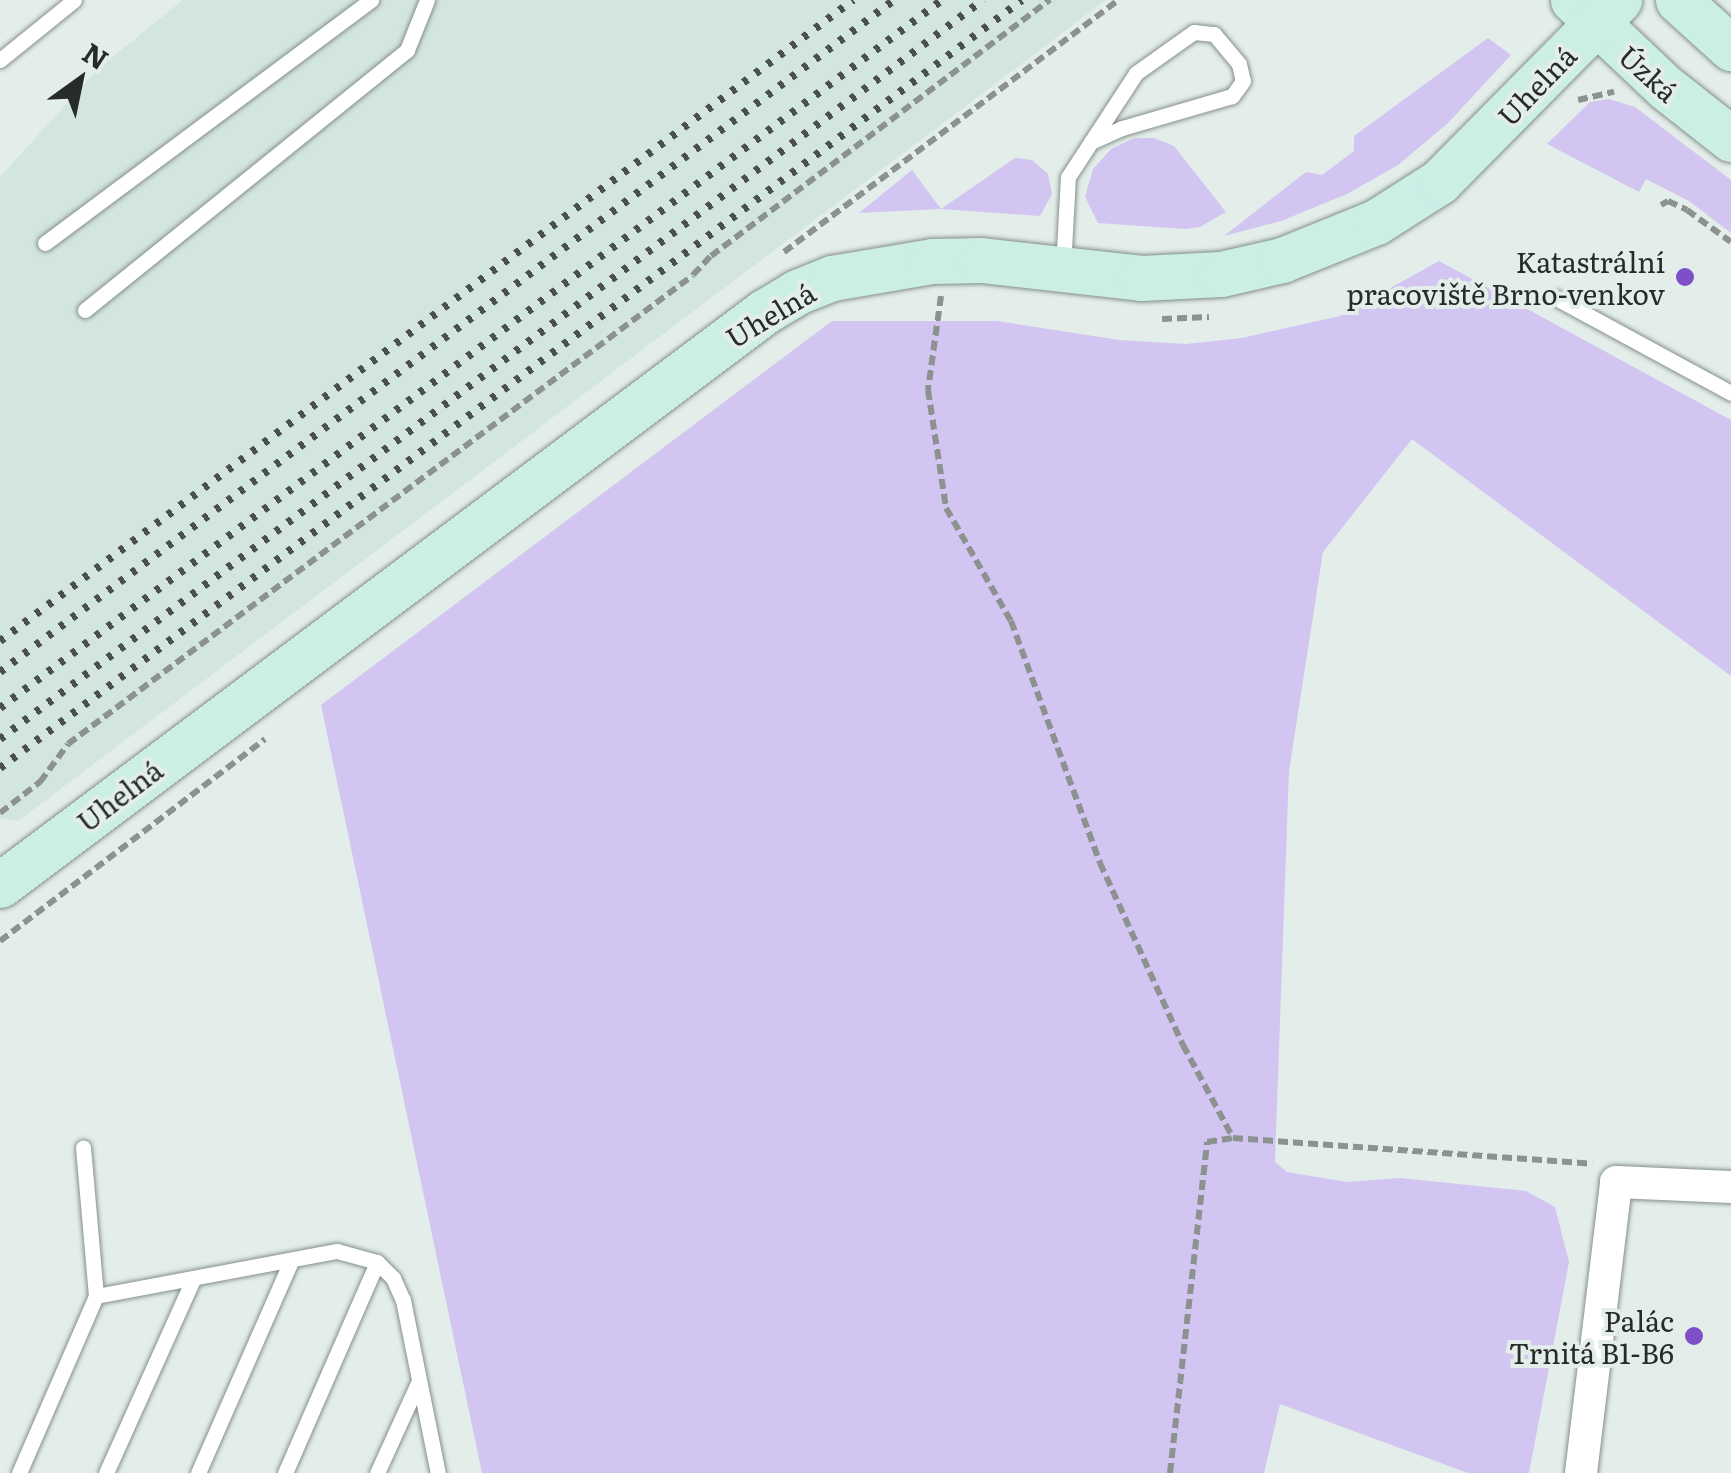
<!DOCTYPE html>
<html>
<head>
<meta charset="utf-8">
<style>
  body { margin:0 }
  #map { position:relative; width:1731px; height:1473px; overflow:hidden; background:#e3edea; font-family:Literata,serif }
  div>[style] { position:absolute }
  .built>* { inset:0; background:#d2e5de }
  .green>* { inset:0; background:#d2c5f2 }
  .path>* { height:6px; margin-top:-3px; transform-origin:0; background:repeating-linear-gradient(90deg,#8b9290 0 10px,transparent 0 15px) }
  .roads { filter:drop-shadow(0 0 2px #858f8b) drop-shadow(0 0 2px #858f8b) }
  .lane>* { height:15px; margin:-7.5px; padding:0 7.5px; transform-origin:7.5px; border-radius:7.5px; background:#fff }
  .street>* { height:32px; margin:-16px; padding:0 16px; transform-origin:16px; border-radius:16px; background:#fff }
  .secondary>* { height:45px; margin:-22.5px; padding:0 22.5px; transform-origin:22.5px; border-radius:22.5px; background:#cbeee5 }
  .rail>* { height:8px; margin-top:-4px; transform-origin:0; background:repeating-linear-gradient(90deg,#4b504f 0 5px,transparent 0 15px) }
  .dots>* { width:28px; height:28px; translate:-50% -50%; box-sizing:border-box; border:5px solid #e3edea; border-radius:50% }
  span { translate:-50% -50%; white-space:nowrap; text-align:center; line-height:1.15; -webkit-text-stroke:8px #e3edea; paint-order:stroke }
  .street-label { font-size:28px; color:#272b2a }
  .poi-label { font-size:28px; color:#272b2a }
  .right { translate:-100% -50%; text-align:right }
  .north { position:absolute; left:30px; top:30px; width:100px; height:100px; -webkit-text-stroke:8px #e3edea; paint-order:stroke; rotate:33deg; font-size:28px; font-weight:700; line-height:40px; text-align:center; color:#272b2a }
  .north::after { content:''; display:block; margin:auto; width:35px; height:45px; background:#272b2a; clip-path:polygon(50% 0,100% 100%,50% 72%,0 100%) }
</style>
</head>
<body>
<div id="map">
  <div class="built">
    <i style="clip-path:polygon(183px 0,1106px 0,18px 821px,0 818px,0 177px,99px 68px)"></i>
  </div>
  <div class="green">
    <i style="clip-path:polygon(1488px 38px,1511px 55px,1448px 123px,1398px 165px,1347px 194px,1281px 221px,1224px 236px,1306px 172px,1322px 175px,1354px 151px,1354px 136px)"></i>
    <i style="clip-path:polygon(1609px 99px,1635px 107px,1731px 180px,1731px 233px,1689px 201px,1646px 179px,1639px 192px,1547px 144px,1590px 102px)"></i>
    <i style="clip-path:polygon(1135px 138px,1154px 138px,1174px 146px,1226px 212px,1200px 227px,1185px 229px,1098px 223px,1085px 197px,1093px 169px,1111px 149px)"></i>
    <i style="clip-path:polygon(1015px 158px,1032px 160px,1048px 174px,1052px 194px,1040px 216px,941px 209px,859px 213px,912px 170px,941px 209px)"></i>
    <i style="clip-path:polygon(1439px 261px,1731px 420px,1731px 676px,1412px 439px,1323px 552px,1289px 771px,1275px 1162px,1287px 1172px,1347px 1182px,1400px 1178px,1526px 1191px,1555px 1207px,1569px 1262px,1529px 1473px,1468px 1473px,1280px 1404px,1264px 1473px,482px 1473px,321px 705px,832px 321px,997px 321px,1119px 340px,1186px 344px,1242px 338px,1340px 316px)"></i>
  </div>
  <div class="path">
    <i style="left:1578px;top:100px;width:37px;rotate:-13deg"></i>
    <i style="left:1661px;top:205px;width:8px;rotate:-30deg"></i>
    <i style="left:1668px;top:201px;width:21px;rotate:25deg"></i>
    <i style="left:1687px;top:210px;width:54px;rotate:36deg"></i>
    <i style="left:784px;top:252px;width:419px;rotate:-37deg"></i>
    <i style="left:941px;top:296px;width:95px;rotate:97.9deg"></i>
    <i style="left:928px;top:390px;width:119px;rotate:81.3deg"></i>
    <i style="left:946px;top:508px;width:130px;rotate:60.1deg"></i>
    <i style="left:1011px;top:621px;width:258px;rotate:69.8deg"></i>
    <i style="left:1100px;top:863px;width:200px;rotate:65.5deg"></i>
    <i style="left:1183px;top:1045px;width:106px;rotate:61.7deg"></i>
    <i style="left:1162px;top:319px;width:47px;rotate:-2.4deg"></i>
    <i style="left:0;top:813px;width:51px;rotate:-37.8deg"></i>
    <i style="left:40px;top:782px;width:47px;rotate:-53.6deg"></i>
    <i style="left:68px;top:744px;width:781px;rotate:-36.88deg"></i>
    <i style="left:693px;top:275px;width:26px;rotate:-47deg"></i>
    <i style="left:711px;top:256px;width:425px;rotate:-37.1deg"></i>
    <i style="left:0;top:941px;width:333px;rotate:-37.3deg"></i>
    <i style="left:1170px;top:1473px;width:333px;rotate:-83.6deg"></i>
    <i style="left:1207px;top:1142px;width:26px;rotate:-9deg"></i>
    <i style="left:1233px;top:1138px;width:360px;rotate:4.1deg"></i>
  </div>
  <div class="roads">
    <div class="lane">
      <i style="left:0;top:60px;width:95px;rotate:-39deg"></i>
      <i style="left:45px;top:243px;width:407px;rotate:-36.7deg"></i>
      <i style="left:1063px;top:268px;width:91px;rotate:-86.9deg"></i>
      <i style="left:1068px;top:177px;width:124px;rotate:-56.8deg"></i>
      <i style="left:1136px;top:73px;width:71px;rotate:-35.3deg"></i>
      <i style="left:1194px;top:32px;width:20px;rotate:6deg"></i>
      <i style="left:1214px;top:34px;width:39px;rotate:50deg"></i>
      <i style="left:1239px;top:64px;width:17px;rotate:77deg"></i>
      <i style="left:1243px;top:81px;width:19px;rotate:126deg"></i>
      <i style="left:1232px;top:96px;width:115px;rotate:163.8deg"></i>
      <i style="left:1122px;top:128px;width:34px;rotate:156deg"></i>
      <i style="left:1556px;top:298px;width:199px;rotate:28.5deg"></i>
      <i style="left:85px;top:310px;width:414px;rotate:-38.9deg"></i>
      <i style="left:407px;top:50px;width:54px;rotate:-68.2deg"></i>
      <i style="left:96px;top:1296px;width:245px;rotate:-10.6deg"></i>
      <i style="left:337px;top:1251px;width:41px;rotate:15.4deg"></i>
      <i style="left:377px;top:1262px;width:23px;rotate:45deg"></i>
      <i style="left:393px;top:1278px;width:24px;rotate:66deg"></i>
      <i style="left:403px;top:1300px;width:177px;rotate:78.6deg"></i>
      <i style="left:19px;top:1473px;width:193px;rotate:-66.5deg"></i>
      <i style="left:96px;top:1296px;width:149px;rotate:-95deg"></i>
      <i style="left:106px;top:1473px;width:213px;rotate:-65.8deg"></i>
      <i style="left:198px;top:1473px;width:229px;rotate:-66.3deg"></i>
      <i style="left:285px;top:1473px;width:230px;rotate:-66.4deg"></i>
      <i style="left:377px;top:1473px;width:101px;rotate:-65.5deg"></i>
    </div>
    <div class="street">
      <i style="left:1581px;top:1473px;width:293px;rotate:-83.1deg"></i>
      <i style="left:1616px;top:1182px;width:115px;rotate:2.5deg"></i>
    </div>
    <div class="secondary">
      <i style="left:1573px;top:0;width:127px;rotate:43.4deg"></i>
      <i style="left:1665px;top:87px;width:84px;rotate:38.2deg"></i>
      <i style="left:1678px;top:0;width:72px;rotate:42.2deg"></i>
      <i style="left:0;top:885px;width:955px;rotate:-36.87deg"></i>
      <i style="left:764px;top:312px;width:39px;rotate:-31deg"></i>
      <i style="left:797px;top:292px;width:38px;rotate:-22deg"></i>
      <i style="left:832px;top:278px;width:101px;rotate:-9.6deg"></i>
      <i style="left:932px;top:261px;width:49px;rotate:-1.2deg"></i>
      <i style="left:981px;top:260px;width:161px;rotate:6.4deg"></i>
      <i style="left:1141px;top:278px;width:80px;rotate:-2.9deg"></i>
      <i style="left:1221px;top:274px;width:63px;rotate:-12.9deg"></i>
      <i style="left:1282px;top:260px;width:101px;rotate:-22deg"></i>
      <i style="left:1376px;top:222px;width:75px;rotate:-32.4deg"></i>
      <i style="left:1439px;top:182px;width:256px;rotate:-45.3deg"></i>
    </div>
  </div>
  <div class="rail">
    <i style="left:0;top:641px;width:1067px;rotate:-36.92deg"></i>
    <i style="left:0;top:672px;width:1118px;rotate:-36.93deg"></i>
    <i style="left:0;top:708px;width:1178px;rotate:-36.93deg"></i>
    <i style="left:0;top:739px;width:1230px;rotate:-36.94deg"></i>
    <i style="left:0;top:768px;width:1278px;rotate:-36.92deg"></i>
  </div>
  <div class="dots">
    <i style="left:1685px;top:277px;background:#7e4fc7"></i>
    <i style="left:1694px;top:1336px;background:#7e4fc7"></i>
  </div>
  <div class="street-label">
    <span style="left:1649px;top:73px;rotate:42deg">Úzká</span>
    <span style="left:1536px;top:85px;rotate:-46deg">Uhelná</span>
    <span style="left:770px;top:314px;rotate:-31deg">Uhelná</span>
    <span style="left:119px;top:795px;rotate:-37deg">Uhelná</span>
  </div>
  <div class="poi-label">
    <span class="right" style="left:1665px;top:277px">Katastrální<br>pracoviště Brno-venkov</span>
    <span class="right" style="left:1674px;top:1336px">Palác<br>Trnitá B1-B6</span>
  </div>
  <div class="north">N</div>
</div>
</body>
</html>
